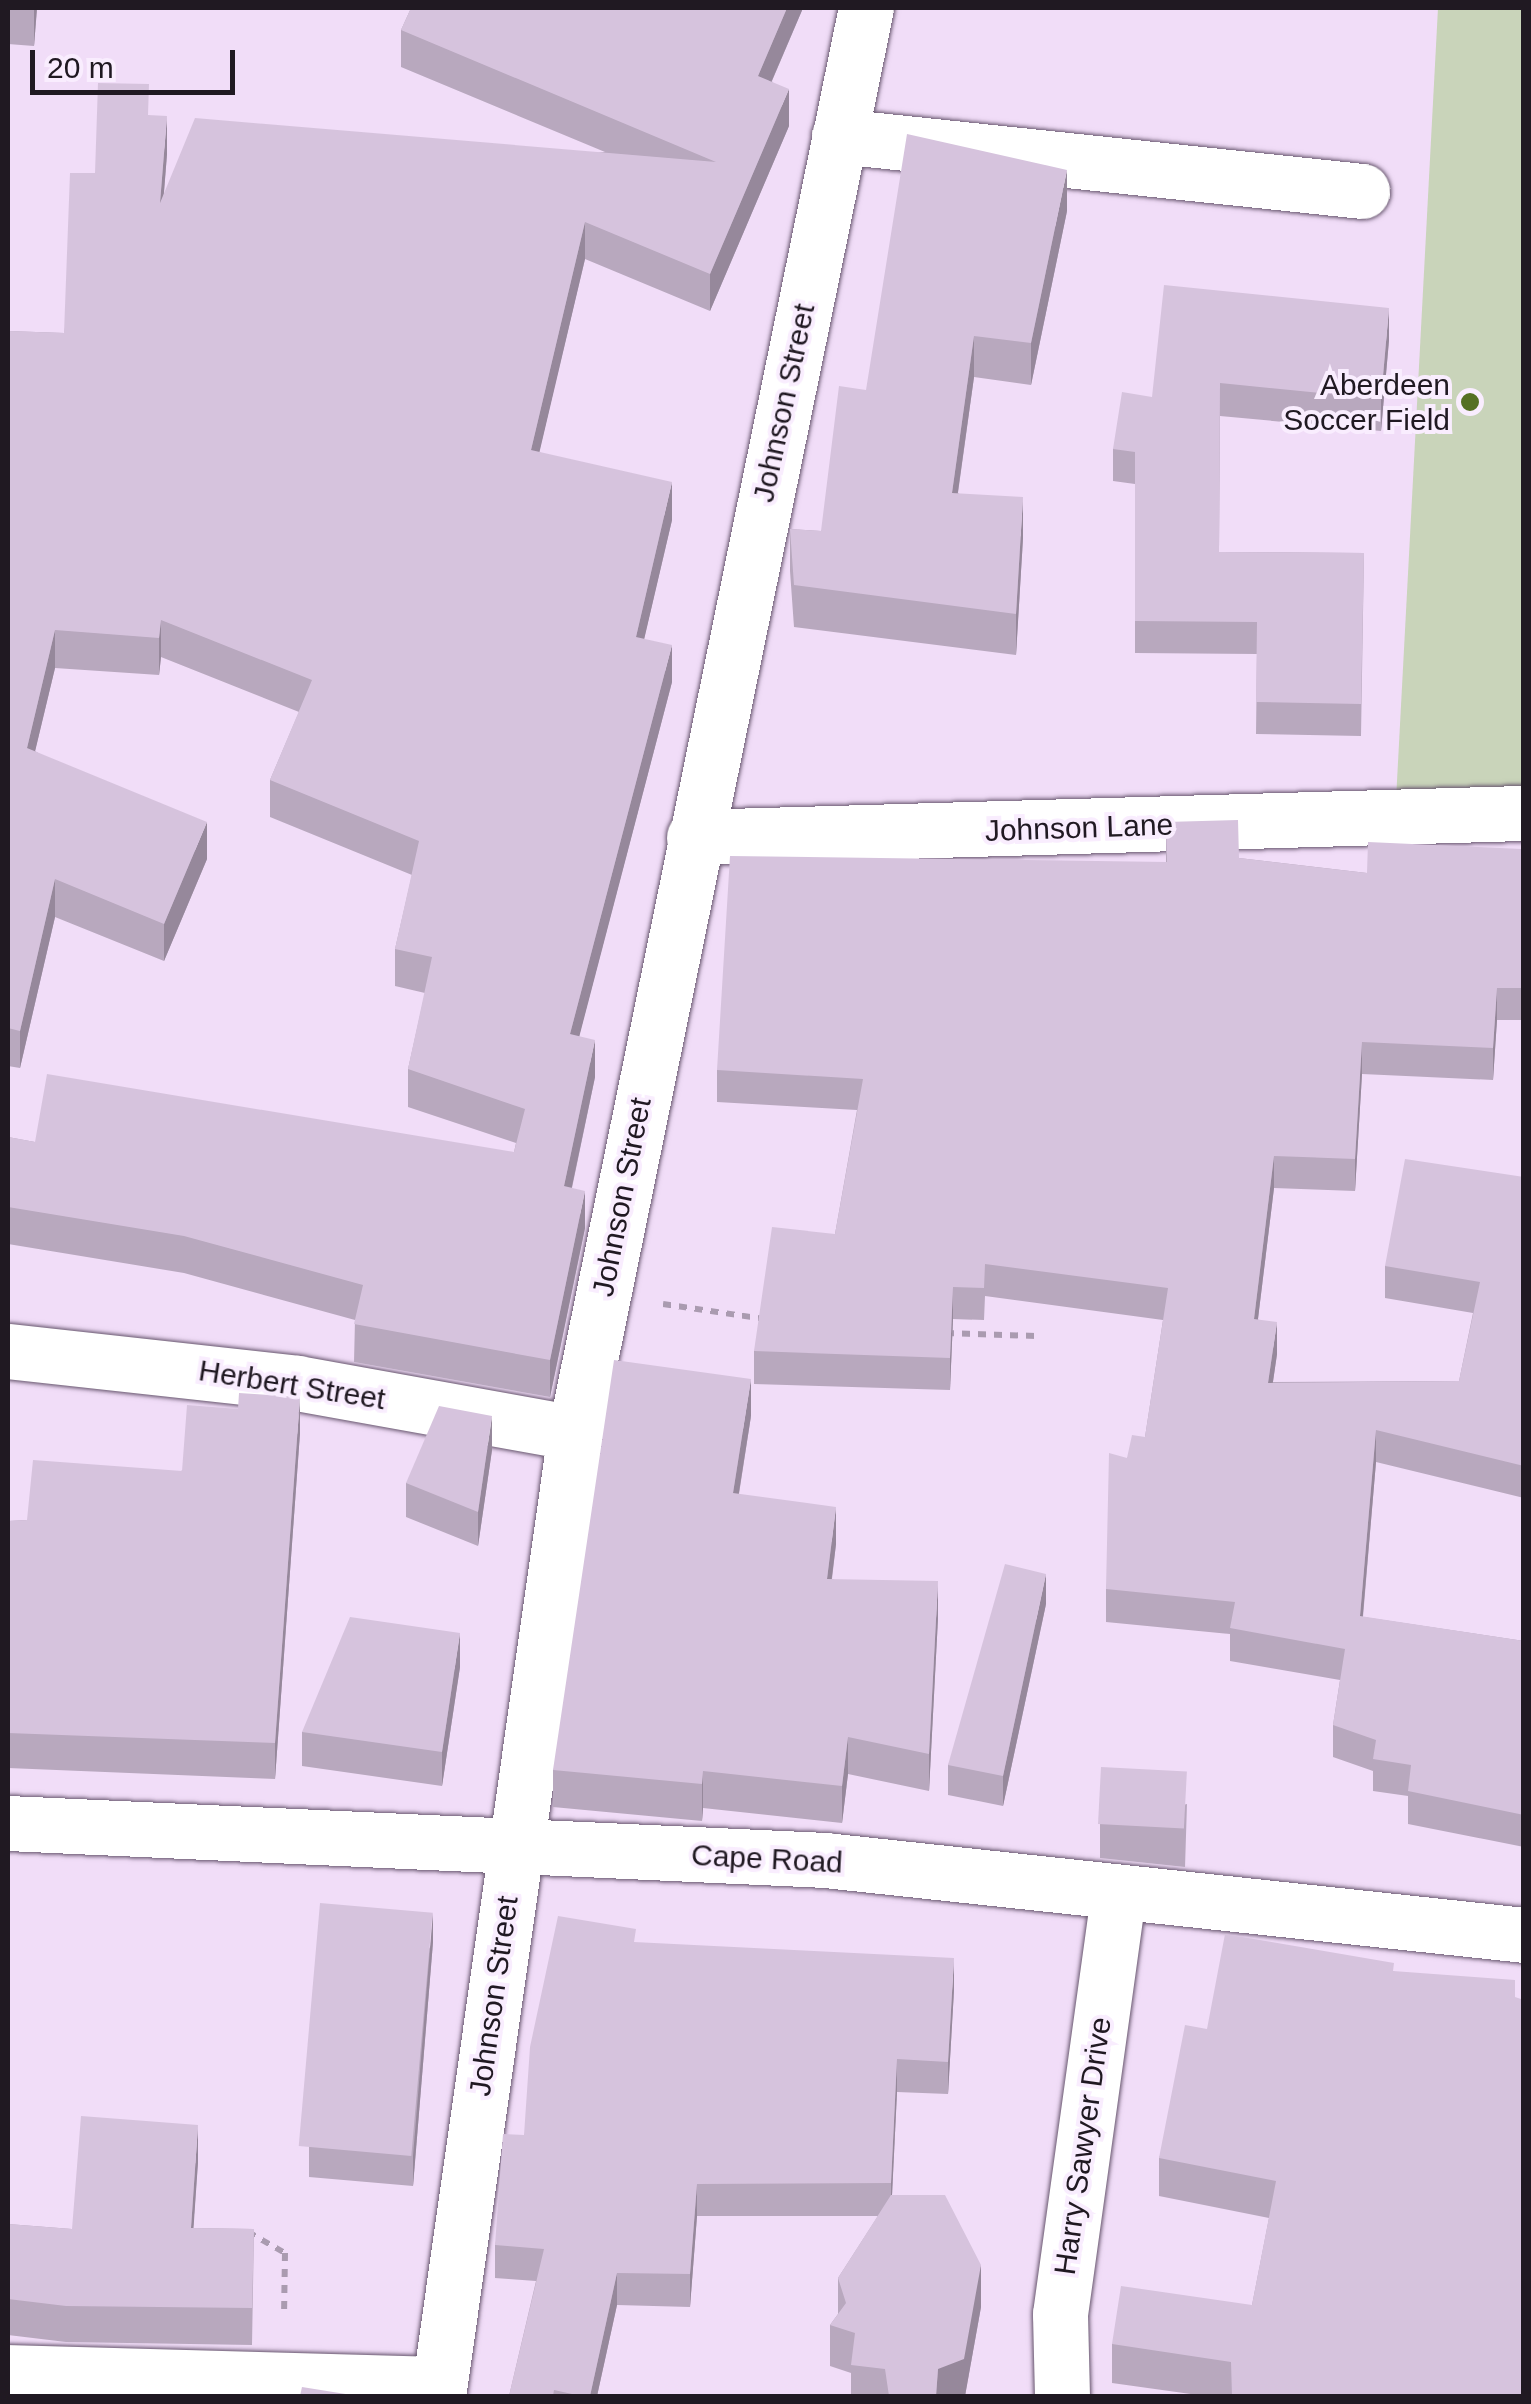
<!DOCTYPE html>
<html>
<head>
<meta charset="utf-8">
<style>
  body { margin:0 }
  #map { position:relative; width:1531px; height:2404px; overflow:hidden; background:#f1ddf8; font-family:Arial,sans-serif }
  div>[style] { position:absolute }
  .green>* { inset:0; background:#c9d4ba }
  .path>* { height:6px; margin-top:-3px; transform-origin:0; background:repeating-linear-gradient(90deg,#aa9bb0 0 8px,transparent 0 16px) }
  .roads { filter:drop-shadow(0 0 2px #67566e) drop-shadow(0 0 2px #67566e) }
  .minor>* { height:55px; margin:-27.5px; padding:0 27.5px; transform-origin:27.5px; border-radius:27.5px; background:#fff }
  .wall>* { inset:0; background:#b8a8be }
  .shaded-wall>* { inset:0; background:#96889b }
  .building>* { inset:0; background:#d6c3dd; transform-origin:0 0 }
  .dots>* { width:28px; height:28px; translate:-50% -50%; box-sizing:border-box; border:5px solid #f9edfe; border-radius:50% }
  span { translate:-50% -50%; white-space:nowrap; text-align:center; line-height:1.15; -webkit-text-stroke:8px #f9edfe; paint-order:stroke }
  .poi-label { font-size:30px; color:#201922 }
  .right { translate:-100% -50%; text-align:right }
  .street-label { font-size:30px; color:#201922 }
  .frame { position:absolute; inset:0; border:10px solid #201922; pointer-events:none }
  .scale { position:absolute; left:30px; top:50px; width:205px; height:45px; box-sizing:border-box; border:5px solid #201922; border-top:0; padding-left:12px; font-size:30px; line-height:35px; white-space:nowrap; color:#201922; -webkit-text-stroke:8px #f9edfe; paint-order:stroke }
</style>
</head>
<body>
<div id="map">
  <div class="green">
    <i style="clip-path:polygon(1438px 8px,1523px 8px,1523px 796px,1396px 800px)"></i>
  </div>
  <div class="path">
    <i style="left:663px;top:1304px;width:102px;rotate:8.4deg"></i>
    <i style="left:946px;top:1333px;width:90px;rotate:1.9deg"></i>
    <i style="left:248px;top:2232px;width:43px;rotate:29.6deg"></i>
    <i style="left:285px;top:2253px;width:62px;rotate:90.9deg"></i>
  </div>
  <div class="roads">
    <div class="minor">
      <i style="left:839px;top:136px;width:526px;rotate:6deg"></i>
      <i style="left:694px;top:837px;width:830px;rotate:-1.66deg"></i>
      <i style="left:8px;top:1351px;width:291px;rotate:6.3deg"></i>
      <i style="left:297px;top:1383px;width:282px;rotate:10.2deg"></i>
      <i style="left:8px;top:1823px;width:818px;rotate:2.59deg"></i>
      <i style="left:825px;top:1860px;width:703px;rotate:6.12deg"></i>
      <i style="left:8px;top:2372px;width:430px;rotate:1.6deg"></i>
      <i style="left:438px;top:2396px;width:973px;rotate:-81.9deg"></i>
      <i style="left:575px;top:1433px;width:1454px;rotate:-78.46deg"></i>
      <i style="left:1062px;top:2396px;width:82px;rotate:-91.4deg"></i>
      <i style="left:1060px;top:2314px;width:422px;rotate:-82.1deg"></i>
    </div>
  </div>
  <div class="wall">
    <i style="clip-path:polygon(8px 8px,37px 8px,34px 46px,8px 44px)"></i>
    <i style="clip-path:polygon(411px 8px,803px 8px,772px 81px,789px 126px,710px 311px,585px 259px,539px 452px,672px 520px,644px 639px,672px 682px,579px 1036px,595px 1077px,572px 1188px,585px 1228px,550px 1397px,354px 1362px,355px 1320px,184px 1273px,8px 1244px,8px 1137px,35px 1142px,514px 1152px,516px 1143px,408px 1107px,408px 1069px,425px 993px,395px 986px,395px 949px,412px 875px,270px 817px,270px 780px,299px 712px,161px 657px,159px 675px,55px 668px,35px 751px,207px 859px,164px 961px,55px 917px,20px 1068px,8px 1066px,8px 331px,64px 333px,95px 173px,149px 115px,167px 154px,164px 193px,605px 152px,401px 67px,401px 30px)"></i>
    <i style="clip-path:polygon(1067px 211px,1031px 385px,974px 377px,958px 493px,1023px 538px,1016px 655px,794px 627px,790px 571px,790px 529px,821px 531px)"></i>
    <i style="clip-path:polygon(1389px 340px,1381px 431px,1220px 416px,1219px 552px,1364px 553px,1361px 736px,1256px 734px,1257px 654px,1135px 653px,1135px 484px,1113px 481px,1113px 449px,1152px 397px)"></i>
    <i style="clip-path:polygon(1166px 822px,1239px 858px,1367px 873px,1524px 862px,1524px 1020px,1497px 1020px,1493px 1080px,1362px 1074px,1355px 1191px,1274px 1188px,1258px 1319px,1277px 1354px,1273px 1382px,1459px 1381px,1473px 1313px,1385px 1298px,1385px 1266px,1524px 1177px,1524px 1498px,1376px 1462px,1363px 1617px,1524px 1641px,1524px 1847px,1408px 1824px,1408px 1796px,1373px 1791px,1373px 1771px,1333px 1757px,1333px 1725px,1340px 1680px,1230px 1661px,1230px 1634px,1106px 1622px,1106px 1589px,1127px 1458px,1145px 1437px,1163px 1320px,985px 1296px,984px 1320px,953px 1319px,950px 1390px,754px 1384px,754px 1351px,835px 1234px,857px 1110px,717px 1102px,717px 1070px,1166px 862px)"></i>
    <i style="clip-path:polygon(751px 1416px,739px 1494px,836px 1544px,832px 1579px,938px 1618px,929px 1791px,848px 1774px,842px 1823px,703px 1808px,702px 1821px,553px 1807px,553px 1770px)"></i>
    <i style="clip-path:polygon(300px 1433px,275px 1779px,8px 1768px,8px 1521px,27px 1520px)"></i>
    <i style="clip-path:polygon(492px 1450px,478px 1546px,406px 1517px,406px 1483px)"></i>
    <i style="clip-path:polygon(1046px 1604px,1003px 1806px,948px 1795px,948px 1765px)"></i>
    <i style="clip-path:polygon(460px 1667px,442px 1786px,302px 1766px,302px 1732px)"></i>
    <i style="clip-path:polygon(1187px 1804px,1185px 1867px,1100px 1858px,1100px 1824px)"></i>
    <i style="clip-path:polygon(433px 1942px,413px 2186px,309px 2177px,309px 2147px)"></i>
    <i style="clip-path:polygon(636px 1943px,954px 1990px,948px 2094px,897px 2092px,892px 2195px,981px 2307px,965px 2396px,851px 2396px,851px 2373px,830px 2366px,830px 2325px,838px 2314px,838px 2278px,878px 2216px,697px 2216px,690px 2307px,617px 2305px,597px 2396px,509px 2396px,536px 2281px,495px 2278px,495px 2245px,524px 2135px)"></i>
    <i style="clip-path:polygon(1394px 1971px,1524px 2396px,1205px 2396px,1112px 2383px,1112px 2344px,1252px 2305px,1269px 2218px,1159px 2196px,1159px 2158px,1207px 2029px)"></i>
    <i style="clip-path:polygon(198px 2162px,193px 2228px,254px 2229px,252px 2345px,66px 2342px,8px 2335px,8px 2224px,72px 2229px)"></i>
  </div>
  <div class="shaded-wall">
    <i style="clip-path:polygon(34px 8px,37px 8px,34px 46px)"></i>
    <i style="clip-path:polygon(787px 8px,803px 8px,758px 113px,758px 76px)"></i>
    <i style="clip-path:polygon(789px 89px,789px 126px,710px 311px,710px 274px)"></i>
    <i style="clip-path:polygon(167px 116px,167px 154px,160px 240px,160px 203px)"></i>
    <i style="clip-path:polygon(1067px 170px,1067px 211px,1031px 385px,1031px 343px)"></i>
    <i style="clip-path:polygon(585px 222px,585px 259px,531px 488px,531px 450px)"></i>
    <i style="clip-path:polygon(1389px 308px,1389px 340px,1381px 431px,1381px 399px)"></i>
    <i style="clip-path:polygon(974px 336px,974px 377px,952px 534px,952px 493px)"></i>
    <i style="clip-path:polygon(672px 482px,672px 520px,636px 674px,636px 637px)"></i>
    <i style="clip-path:polygon(1023px 497px,1023px 538px,1016px 655px,1016px 614px)"></i>
    <i style="clip-path:polygon(161px 620px,161px 657px,159px 675px,159px 638px)"></i>
    <i style="clip-path:polygon(55px 630px,55px 668px,27px 785px,27px 748px)"></i>
    <i style="clip-path:polygon(672px 645px,672px 682px,570px 1072px,570px 1034px)"></i>
    <i style="clip-path:polygon(207px 822px,207px 859px,164px 961px,164px 924px)"></i>
    <i style="clip-path:polygon(55px 879px,55px 917px,20px 1068px,20px 1031px)"></i>
    <i style="clip-path:polygon(1497px 988px,1497px 1020px,1493px 1080px,1493px 1048px)"></i>
    <i style="clip-path:polygon(595px 1040px,595px 1077px,564px 1224px,564px 1186px)"></i>
    <i style="clip-path:polygon(1362px 1042px,1362px 1074px,1355px 1191px,1355px 1159px)"></i>
    <i style="clip-path:polygon(1274px 1156px,1274px 1188px,1254px 1351px,1254px 1319px)"></i>
    <i style="clip-path:polygon(585px 1191px,585px 1228px,550px 1397px,550px 1360px)"></i>
    <i style="clip-path:polygon(953px 1287px,953px 1319px,950px 1390px,950px 1358px)"></i>
    <i style="clip-path:polygon(1277px 1322px,1277px 1354px,1268px 1415px,1268px 1383px)"></i>
    <i style="clip-path:polygon(751px 1379px,751px 1416px,733px 1530px,733px 1493px)"></i>
    <i style="clip-path:polygon(300px 1397px,300px 1433px,275px 1779px,275px 1743px)"></i>
    <i style="clip-path:polygon(492px 1416px,492px 1450px,478px 1546px,478px 1512px)"></i>
    <i style="clip-path:polygon(1376px 1430px,1376px 1462px,1360px 1648px,1360px 1616px)"></i>
    <i style="clip-path:polygon(836px 1507px,836px 1544px,827px 1616px,827px 1579px)"></i>
    <i style="clip-path:polygon(1046px 1574px,1046px 1604px,1003px 1806px,1003px 1776px)"></i>
    <i style="clip-path:polygon(938px 1581px,938px 1618px,929px 1791px,929px 1754px)"></i>
    <i style="clip-path:polygon(460px 1633px,460px 1667px,442px 1786px,442px 1752px)"></i>
    <i style="clip-path:polygon(848px 1737px,848px 1774px,842px 1823px,842px 1786px)"></i>
    <i style="clip-path:polygon(703px 1771px,703px 1808px,702px 1821px,702px 1784px)"></i>
    <i style="clip-path:polygon(433px 1912px,433px 1942px,413px 2186px,413px 2156px)"></i>
    <i style="clip-path:polygon(954px 1958px,954px 1990px,948px 2094px,948px 2062px)"></i>
    <i style="clip-path:polygon(897px 2059px,897px 2092px,891px 2216px,891px 2183px)"></i>
    <i style="clip-path:polygon(198px 2125px,198px 2162px,191px 2265px,191px 2228px)"></i>
    <i style="clip-path:polygon(697px 2184px,697px 2216px,690px 2307px,690px 2274px)"></i>
    <i style="clip-path:polygon(981px 2265px,981px 2307px,965px 2396px,936px 2396px,938px 2369px)"></i>
    <i style="clip-path:polygon(617px 2273px,617px 2305px,597px 2396px,590px 2396px)"></i>
  </div>
  <div class="building">
    <i style="clip-path:polygon(411px 8px,787px 8px,758px 76px,789px 89px,710px 274px,585px 222px,531px 450px,672px 482px,636px 637px,672px 645px,570px 1034px,595px 1040px,564px 1186px,585px 1191px,550px 1360px,354px 1324px,363px 1285px,184px 1236px,8px 1207px,8px 1137px,35px 1142px,47px 1074px,514px 1152px,525px 1109px,408px 1069px,432px 957px,395px 949px,419px 841px,270px 780px,312px 680px,161px 620px,159px 638px,55px 630px,27px 748px,207px 822px,164px 924px,55px 879px,20px 1031px,8px 1028px,8px 331px,64px 333px,70px 173px,95px 173px,98px 83px,149px 84px,148px 115px,167px 116px,160px 203px,195px 118px,716px 162px,401px 30px)"></i>
    <i style="clip-path:polygon(907px 134px,1067px 170px,1031px 343px,974px 336px,952px 493px,1023px 497px,1016px 614px,794px 585px,790px 529px,821px 531px,839px 386px,866px 390px)"></i>
    <i style="clip-path:polygon(1164px 285px,1389px 308px,1381px 399px,1220px 383px,1219px 552px,1364px 553px,1361px 704px,1256px 702px,1257px 622px,1135px 621px,1135px 452px,1113px 449px,1122px 392px,1152px 397px)"></i>
    <i style="clip-path:polygon(1238px 820px,1239px 858px,1367px 873px,1368px 842px,1522px 849px,1521px 862px,1524px 862px,1524px 988px,1497px 988px,1493px 1048px,1362px 1042px,1355px 1159px,1274px 1156px,1254px 1319px,1277px 1322px,1268px 1383px,1459px 1381px,1480px 1282px,1385px 1266px,1405px 1159px,1524px 1177px,1524px 1466px,1376px 1430px,1360px 1616px,1524px 1641px,1524px 1815px,1408px 1791px,1411px 1765px,1373px 1759px,1376px 1740px,1333px 1725px,1345px 1649px,1230px 1628px,1235px 1602px,1106px 1589px,1109px 1453px,1127px 1458px,1132px 1435px,1145px 1437px,1168px 1288px,985px 1264px,984px 1288px,953px 1287px,950px 1358px,754px 1351px,772px 1227px,835px 1234px,863px 1079px,717px 1070px,730px 856px,1167px 862px,1166px 822px)"></i>
    <i style="clip-path:polygon(614px 1360px,751px 1379px,733px 1493px,836px 1507px,827px 1579px,938px 1581px,929px 1754px,848px 1737px,842px 1786px,703px 1771px,702px 1784px,553px 1770px)"></i>
    <i style="clip-path:polygon(239px 1393px,300px 1397px,275px 1743px,8px 1733px,8px 1521px,27px 1520px,33px 1460px,182px 1471px,187px 1405px,238px 1409px)"></i>
    <i style="clip-path:polygon(439px 1406px,492px 1416px,478px 1512px,406px 1483px)"></i>
    <i style="clip-path:polygon(1005px 1564px,1046px 1574px,1003px 1776px,948px 1765px)"></i>
    <i style="clip-path:polygon(350px 1617px,460px 1633px,442px 1752px,302px 1732px)"></i>
    <i style="left:1101px;top:1767px;width:86px;height:57px;rotate:3deg"></i>
    <i style="left:320px;top:1903px;width:113px;height:244px;rotate:5deg"></i>
    <i style="clip-path:polygon(558px 1916px,636px 1929px,634px 1942px,954px 1958px,948px 2062px,897px 2059px,891px 2183px,697px 2184px,690px 2274px,617px 2273px,590px 2396px,581px 2396px,554px 2390px,553px 2396px,509px 2396px,544px 2249px,495px 2245px,503px 2134px,524px 2135px,530px 2047px)"></i>
    <i style="clip-path:polygon(1225px 1934px,1394px 1963px,1393px 1971px,1515px 1980px,1515px 1997px,1524px 2000px,1524px 2396px,1232px 2396px,1231px 2362px,1112px 2344px,1121px 2286px,1252px 2305px,1276px 2181px,1159px 2158px,1185px 2025px,1207px 2029px)"></i>
    <i style="clip-path:polygon(81px 2116px,198px 2125px,191px 2228px,254px 2229px,252px 2308px,66px 2306px,8px 2299px,8px 2224px,72px 2229px)"></i>
    <i style="clip-path:polygon(891px 2195px,945px 2195px,981px 2265px,964px 2359px,938px 2369px,936px 2396px,889px 2396px,885px 2369px,851px 2365px,855px 2333px,830px 2325px,846px 2303px,838px 2278px)"></i>
    <i style="clip-path:polygon(302px 2387px,358px 2396px,300px 2396px)"></i>
  </div>
  <div class="dots">
    <i style="left:1470px;top:402px;background:#557023"></i>
  </div>
  <div class="poi-label">
    <span class="right" style="left:1450px;top:402px">Aberdeen<br>Soccer Field</span>
  </div>
  <div class="street-label">
    <span style="left:784px;top:403px;rotate:-78deg">Johnson Street</span>
    <span style="left:1079px;top:828px;rotate:-2deg">Johnson Lane</span>
    <span style="left:622px;top:1197px;rotate:-79deg">Johnson Street</span>
    <span style="left:292px;top:1385px;rotate:9deg">Herbert Street</span>
    <span style="left:767px;top:1859px;rotate:3deg">Cape Road</span>
    <span style="left:494px;top:1996px;rotate:-82deg">Johnson Street</span>
    <span style="left:1083px;top:2146px;rotate:-82deg">Harry Sawyer Drive</span>
  </div>
  <div class="frame"></div>
  <div class="scale">20 m</div>
</div>
</body>
</html>
